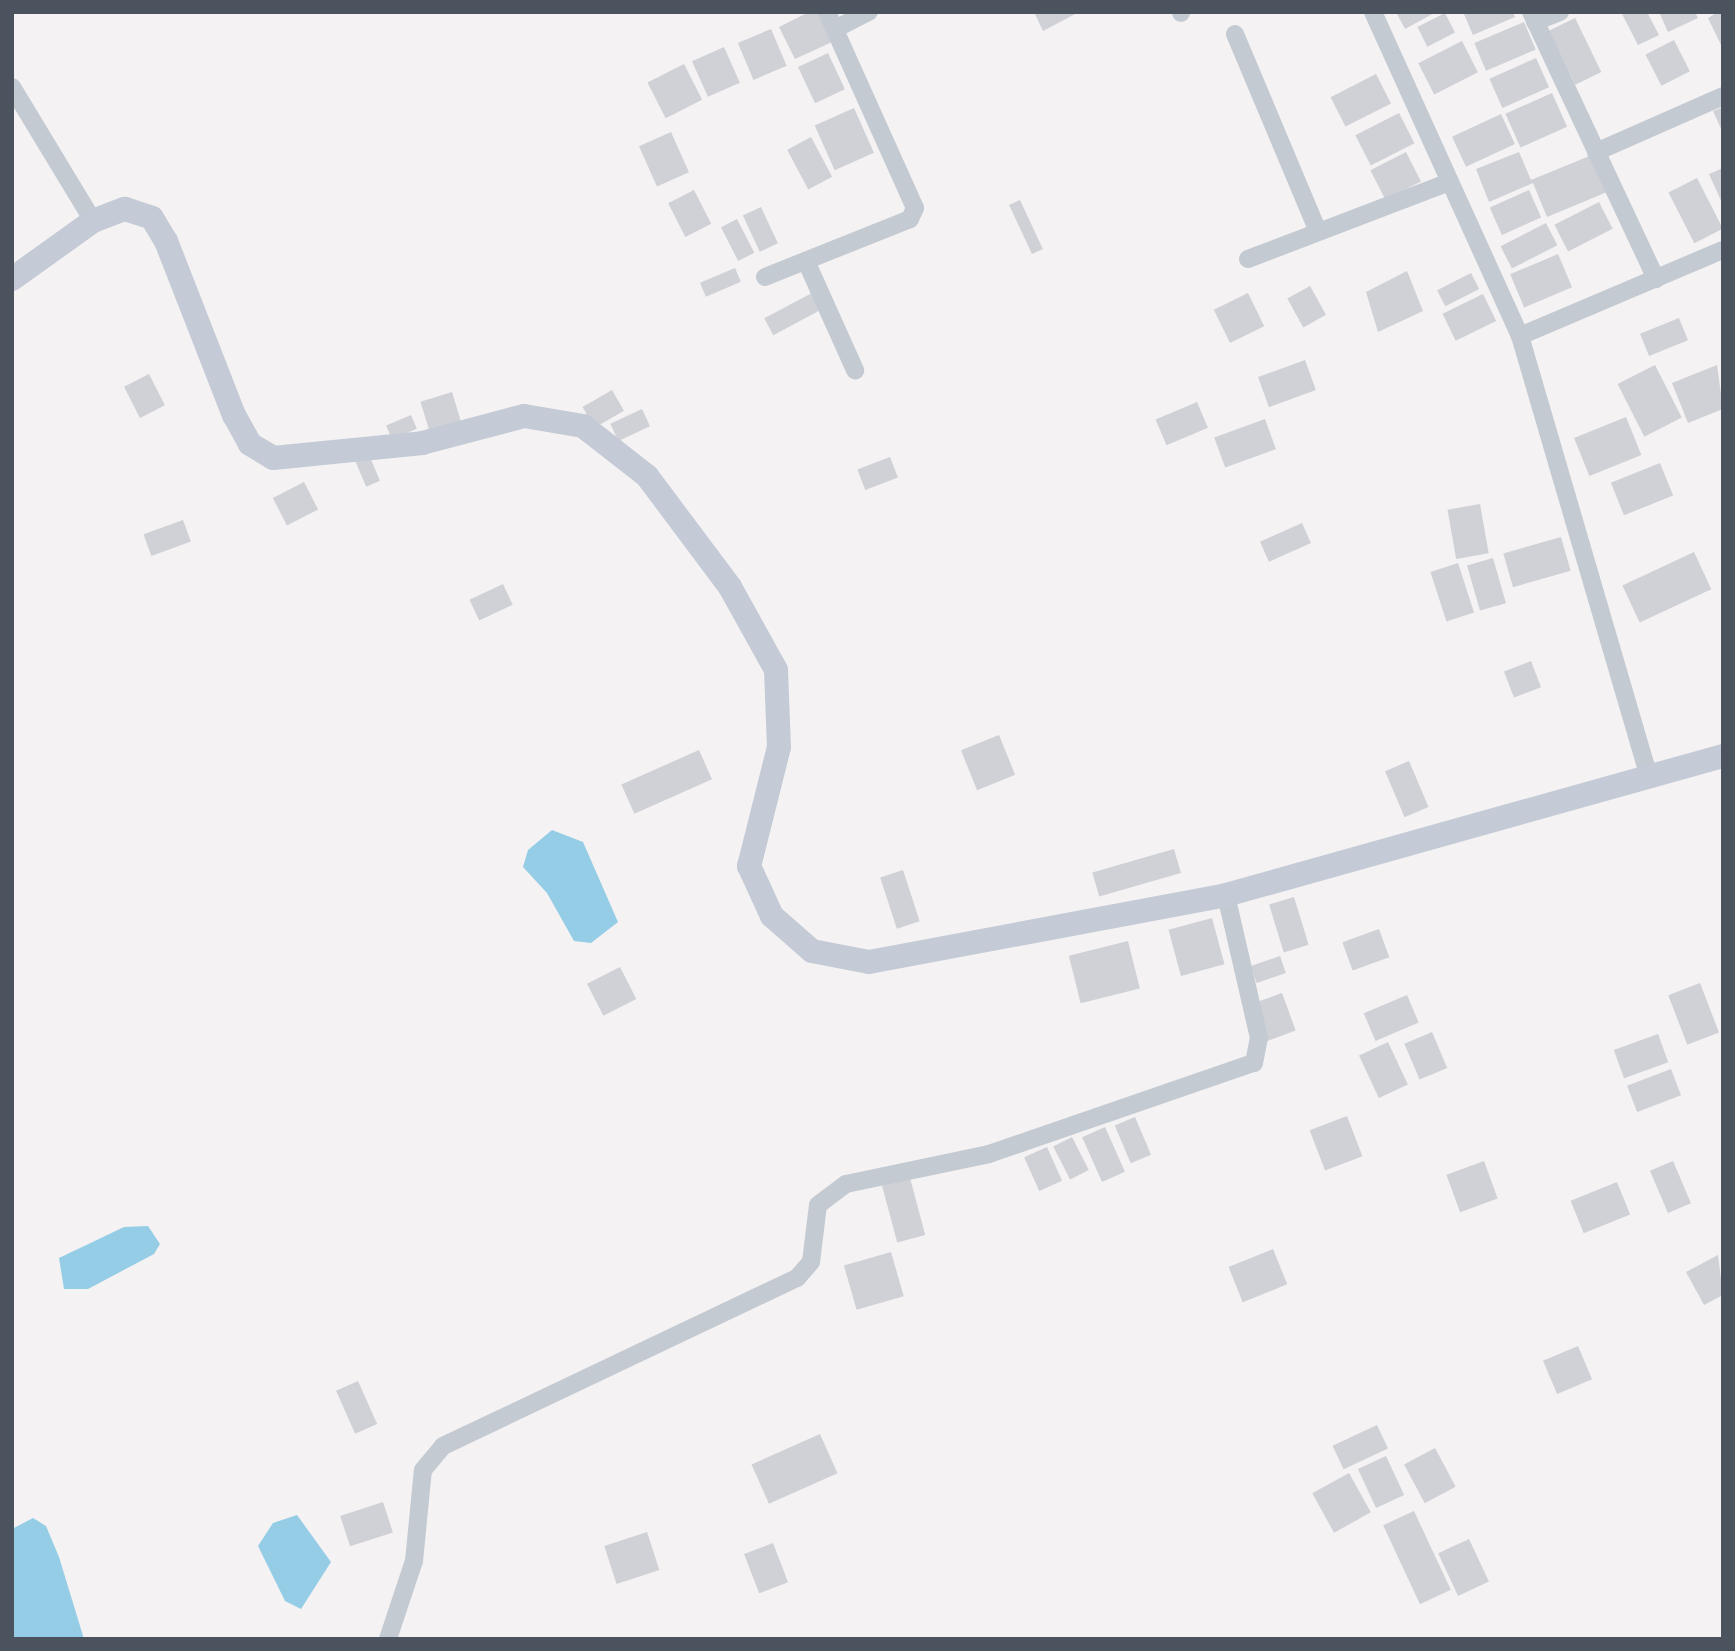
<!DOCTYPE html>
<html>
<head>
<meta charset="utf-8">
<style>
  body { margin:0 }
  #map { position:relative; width:1735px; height:1651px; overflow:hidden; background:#f4f2f2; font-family:Jost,sans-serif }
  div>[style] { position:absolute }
  .water>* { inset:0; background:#95cde7 }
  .building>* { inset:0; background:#cfd1d6; transform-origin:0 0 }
  .street>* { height:18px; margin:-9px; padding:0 9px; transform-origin:9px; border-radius:9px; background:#c4cad2 }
  .secondary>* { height:24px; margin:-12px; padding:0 12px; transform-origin:12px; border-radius:12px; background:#c4cbd6 }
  span { translate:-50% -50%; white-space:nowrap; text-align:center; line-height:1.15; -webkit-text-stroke:6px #fff; paint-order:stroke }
  .frame { position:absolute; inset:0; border:14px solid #4b535e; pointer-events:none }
</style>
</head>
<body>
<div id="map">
  <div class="water">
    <i style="clip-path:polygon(552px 830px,583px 842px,618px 922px,591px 943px,574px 941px,547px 893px,523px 867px,528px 850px)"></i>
    <i style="clip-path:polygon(148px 1226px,160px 1244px,154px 1254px,88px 1289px,64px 1289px,59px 1258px,124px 1227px)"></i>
    <i style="clip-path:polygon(297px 1515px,331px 1562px,301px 1609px,285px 1601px,258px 1546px,273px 1523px)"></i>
    <i style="clip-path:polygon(33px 1518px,46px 1526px,59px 1557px,84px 1639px,12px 1639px,12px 1529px)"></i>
  </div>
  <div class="building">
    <i style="clip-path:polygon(809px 12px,818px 12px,832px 42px,795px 59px,779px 27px)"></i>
    <i style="clip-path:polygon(1034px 12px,1079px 12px,1043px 31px)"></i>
    <i style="clip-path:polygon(1396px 12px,1436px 12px,1405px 29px)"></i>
    <i style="clip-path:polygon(1463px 12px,1513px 12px,1515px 17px,1473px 35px)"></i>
    <i style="clip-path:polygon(1621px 12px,1647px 12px,1659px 35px,1638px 45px)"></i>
    <i style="clip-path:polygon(1659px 12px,1695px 12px,1698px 18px,1668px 32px)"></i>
    <i style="clip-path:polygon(1718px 12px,1723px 12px,1723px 49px,1708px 18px)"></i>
    <i style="left:1445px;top:13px;width:22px;height:31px;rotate:63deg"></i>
    <i style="left:1575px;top:18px;width:60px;height:29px;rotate:64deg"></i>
    <i style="left:1524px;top:22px;width:30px;height:54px;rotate:67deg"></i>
    <i style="left:771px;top:29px;width:40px;height:36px;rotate:67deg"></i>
    <i style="left:1674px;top:40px;width:35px;height:32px;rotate:63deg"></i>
    <i style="left:1462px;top:41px;width:35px;height:49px;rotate:63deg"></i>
    <i style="left:724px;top:47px;width:39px;height:35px;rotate:66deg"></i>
    <i style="left:828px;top:53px;width:40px;height:33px;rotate:65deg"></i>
    <i style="left:1536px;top:58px;width:32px;height:51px;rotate:66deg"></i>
    <i style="left:684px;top:64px;width:40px;height:41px;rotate:63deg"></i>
    <i style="left:1376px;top:74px;width:33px;height:51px;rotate:63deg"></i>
    <i style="left:1552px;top:93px;width:37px;height:51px;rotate:66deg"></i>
    <i style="clip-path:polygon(1723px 107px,1723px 133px,1713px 111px)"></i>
    <i style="left:854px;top:108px;width:49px;height:43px;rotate:66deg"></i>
    <i style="left:1399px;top:113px;width:34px;height:49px;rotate:63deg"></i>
    <i style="left:1501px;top:114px;width:33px;height:54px;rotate:65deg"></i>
    <i style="left:671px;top:132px;width:44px;height:35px;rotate:66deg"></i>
    <i style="left:811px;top:137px;width:45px;height:27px;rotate:62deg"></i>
    <i style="left:1406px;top:152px;width:33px;height:40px;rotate:63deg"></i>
    <i style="clip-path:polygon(1519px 152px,1531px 180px,1592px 155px,1607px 192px,1547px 217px,1533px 183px,1489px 202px,1476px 169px)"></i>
    <i style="clip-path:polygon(1723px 168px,1723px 205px,1709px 174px)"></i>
    <i style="left:1697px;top:178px;width:57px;height:32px;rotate:63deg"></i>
    <i style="left:694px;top:190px;width:38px;height:29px;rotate:63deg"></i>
    <i style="left:1529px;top:190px;width:30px;height:43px;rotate:66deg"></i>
    <i style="left:1020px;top:200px;width:54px;height:12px;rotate:65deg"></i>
    <i style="left:1599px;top:202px;width:30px;height:50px;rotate:63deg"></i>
    <i style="left:761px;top:207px;width:40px;height:20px;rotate:65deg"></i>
    <i style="left:737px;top:219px;width:38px;height:18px;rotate:63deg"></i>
    <i style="left:1546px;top:223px;width:25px;height:51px;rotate:63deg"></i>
    <i style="left:1558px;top:254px;width:36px;height:52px;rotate:67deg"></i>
    <i style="left:735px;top:268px;width:15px;height:38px;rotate:67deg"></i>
    <i style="clip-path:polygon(1407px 271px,1423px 311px,1378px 332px,1366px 292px)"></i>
    <i style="left:1471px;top:273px;width:18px;height:38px;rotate:63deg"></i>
    <i style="left:1310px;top:286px;width:33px;height:26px;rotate:61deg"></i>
    <i style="left:812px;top:293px;width:19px;height:54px;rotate:62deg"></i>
    <i style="left:1248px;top:293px;width:37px;height:38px;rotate:64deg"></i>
    <i style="left:1483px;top:294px;width:30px;height:45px;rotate:64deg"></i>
    <i style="left:1679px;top:318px;width:24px;height:42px;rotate:68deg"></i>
    <i style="left:1305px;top:360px;width:32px;height:50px;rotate:70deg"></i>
    <i style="left:1655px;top:365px;width:59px;height:42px;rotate:63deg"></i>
    <i style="clip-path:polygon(1717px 365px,1723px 409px,1688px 423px,1672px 383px)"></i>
    <i style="left:149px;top:374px;width:35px;height:28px;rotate:63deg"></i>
    <i style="left:612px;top:390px;width:24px;height:34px;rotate:60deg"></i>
    <i style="left:452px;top:392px;width:30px;height:33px;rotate:73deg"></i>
    <i style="left:1197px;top:402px;width:28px;height:45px;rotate:67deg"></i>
    <i style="left:642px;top:409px;width:19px;height:35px;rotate:65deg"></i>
    <i style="left:411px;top:415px;width:15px;height:27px;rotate:67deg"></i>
    <i style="left:1626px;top:417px;width:41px;height:56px;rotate:68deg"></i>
    <i style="left:1265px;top:419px;width:32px;height:54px;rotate:70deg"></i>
    <i style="left:369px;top:455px;width:28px;height:15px;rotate:67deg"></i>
    <i style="left:890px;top:457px;width:22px;height:35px;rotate:69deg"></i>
    <i style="left:1660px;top:463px;width:35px;height:53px;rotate:68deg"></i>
    <i style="left:304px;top:482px;width:31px;height:35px;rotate:63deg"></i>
    <i style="left:1480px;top:504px;width:50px;height:33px;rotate:80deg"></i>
    <i style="left:183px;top:520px;width:23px;height:42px;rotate:70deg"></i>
    <i style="left:1302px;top:523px;width:22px;height:46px;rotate:66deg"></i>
    <i style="left:1561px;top:537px;width:35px;height:60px;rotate:74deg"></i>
    <i style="left:1694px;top:552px;width:41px;height:79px;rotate:65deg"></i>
    <i style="left:1493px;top:558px;width:47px;height:27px;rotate:74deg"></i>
    <i style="left:1458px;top:563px;width:52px;height:29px;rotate:72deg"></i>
    <i style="left:503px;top:584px;width:23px;height:37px;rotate:65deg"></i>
    <i style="left:1531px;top:661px;width:28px;height:29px;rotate:69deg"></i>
    <i style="left:999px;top:735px;width:43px;height:41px;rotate:68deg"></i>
    <i style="left:699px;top:750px;width:32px;height:85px;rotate:66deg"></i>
    <i style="left:1409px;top:761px;width:50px;height:26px;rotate:67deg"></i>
    <i style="left:1174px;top:849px;width:25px;height:85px;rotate:74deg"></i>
    <i style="left:903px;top:870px;width:54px;height:24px;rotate:72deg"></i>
    <i style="left:1294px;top:897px;width:50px;height:26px;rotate:73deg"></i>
    <i style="left:1212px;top:918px;width:48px;height:45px;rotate:75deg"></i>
    <i style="left:1379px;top:929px;width:30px;height:39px;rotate:70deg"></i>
    <i style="left:1128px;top:941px;width:49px;height:61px;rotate:76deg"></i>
    <i style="left:1280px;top:956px;width:18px;height:31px;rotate:71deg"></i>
    <i style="left:620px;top:967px;width:36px;height:37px;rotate:63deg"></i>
    <i style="left:1700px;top:983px;width:53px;height:34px;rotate:69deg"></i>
    <i style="left:1282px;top:993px;width:40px;height:31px;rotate:70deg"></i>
    <i style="left:1407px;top:995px;width:30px;height:47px;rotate:67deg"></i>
    <i style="left:1432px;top:1032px;width:39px;height:30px;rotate:67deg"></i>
    <i style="left:1658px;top:1034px;width:30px;height:47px;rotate:70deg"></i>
    <i style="left:1388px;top:1042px;width:47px;height:32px;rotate:65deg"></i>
    <i style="left:1671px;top:1069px;width:28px;height:47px;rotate:69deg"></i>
    <i style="left:1347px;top:1116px;width:43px;height:40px;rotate:69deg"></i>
    <i style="left:1135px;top:1117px;width:41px;height:22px;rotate:67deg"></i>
    <i style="left:1105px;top:1127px;width:49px;height:25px;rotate:66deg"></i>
    <i style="left:1072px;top:1137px;width:37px;height:21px;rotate:63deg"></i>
    <i style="left:1047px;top:1147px;width:37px;height:25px;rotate:66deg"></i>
    <i style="left:1484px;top:1161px;width:40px;height:40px;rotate:70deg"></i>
    <i style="left:1673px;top:1161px;width:46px;height:25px;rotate:67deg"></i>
    <i style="left:910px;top:1178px;width:59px;height:29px;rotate:75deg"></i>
    <i style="left:1617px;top:1182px;width:35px;height:50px;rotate:68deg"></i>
    <i style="left:1273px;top:1249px;width:38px;height:48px;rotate:68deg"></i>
    <i style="left:891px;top:1252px;width:46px;height:49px;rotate:74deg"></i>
    <i style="clip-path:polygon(1718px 1255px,1723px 1295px,1704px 1305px,1686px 1272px)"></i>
    <i style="left:1578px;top:1346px;width:36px;height:38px;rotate:67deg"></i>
    <i style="left:358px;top:1381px;width:47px;height:24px;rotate:66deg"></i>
    <i style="left:1377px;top:1425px;width:26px;height:49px;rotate:65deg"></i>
    <i style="left:820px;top:1434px;width:43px;height:75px;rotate:66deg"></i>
    <i style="left:1435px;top:1448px;width:44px;height:35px;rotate:62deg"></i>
    <i style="left:1386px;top:1456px;width:43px;height:31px;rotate:65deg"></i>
    <i style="left:1349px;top:1473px;width:45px;height:42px;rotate:61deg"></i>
    <i style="left:383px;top:1502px;width:32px;height:45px;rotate:72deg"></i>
    <i style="left:1414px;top:1511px;width:87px;height:34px;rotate:65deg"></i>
    <i style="left:647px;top:1532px;width:40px;height:45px;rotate:72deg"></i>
    <i style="left:1469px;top:1539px;width:47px;height:34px;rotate:65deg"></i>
    <i style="left:773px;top:1543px;width:42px;height:31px;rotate:69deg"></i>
  </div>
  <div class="street">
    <i style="left:1181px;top:12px;width:1px;rotate:90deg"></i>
    <i style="left:1373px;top:12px;width:356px;rotate:65.6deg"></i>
    <i style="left:1520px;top:336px;width:456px;rotate:73.7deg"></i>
    <i style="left:1531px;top:12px;width:295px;rotate:64.9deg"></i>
    <i style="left:1535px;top:22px;width:27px;rotate:-22deg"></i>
    <i style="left:835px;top:29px;width:38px;rotate:-27deg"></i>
    <i style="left:1235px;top:34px;width:212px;rotate:67.2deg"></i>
    <i style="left:12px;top:87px;width:157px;rotate:58.8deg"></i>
    <i style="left:1596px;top:152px;width:139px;rotate:-23.8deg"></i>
    <i style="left:1248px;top:259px;width:216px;rotate:-20.9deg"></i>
    <i style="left:806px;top:261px;width:120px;rotate:65.8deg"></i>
    <i style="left:765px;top:277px;width:156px;rotate:-21.8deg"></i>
    <i style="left:910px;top:219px;width:12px;rotate:-66deg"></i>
    <i style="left:915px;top:208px;width:215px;rotate:-114.2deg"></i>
    <i style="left:1520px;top:336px;width:220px;rotate:-23deg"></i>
    <i style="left:388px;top:1639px;width:82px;rotate:-71.6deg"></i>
    <i style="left:414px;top:1561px;width:91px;rotate:-84.4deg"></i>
    <i style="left:423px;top:1470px;width:31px;rotate:-50deg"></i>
    <i style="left:443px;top:1446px;width:392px;rotate:-25.4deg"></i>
    <i style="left:797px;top:1278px;width:21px;rotate:-49deg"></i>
    <i style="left:811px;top:1262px;width:57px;rotate:-83deg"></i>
    <i style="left:818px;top:1205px;width:35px;rotate:-37deg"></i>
    <i style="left:846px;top:1184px;width:146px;rotate:-11.8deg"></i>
    <i style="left:989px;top:1154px;width:280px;rotate:-19deg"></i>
    <i style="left:1254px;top:1063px;width:25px;rotate:-79deg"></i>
    <i style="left:1259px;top:1038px;width:147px;rotate:-103deg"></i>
  </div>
  <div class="secondary">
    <i style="left:12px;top:279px;width:100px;rotate:-35.6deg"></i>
    <i style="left:93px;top:221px;width:34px;rotate:-21deg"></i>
    <i style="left:125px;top:209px;width:28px;rotate:18deg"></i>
    <i style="left:152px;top:218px;width:27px;rotate:59deg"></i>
    <i style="left:166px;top:241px;width:187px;rotate:68.7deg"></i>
    <i style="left:234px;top:415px;width:33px;rotate:61deg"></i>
    <i style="left:250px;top:444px;width:27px;rotate:31deg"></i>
    <i style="left:273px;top:458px;width:150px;rotate:-5.7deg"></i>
    <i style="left:422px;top:443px;width:106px;rotate:-14.8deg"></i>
    <i style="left:524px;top:416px;width:60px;rotate:9.6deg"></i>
    <i style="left:583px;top:426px;width:81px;rotate:38deg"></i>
    <i style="left:647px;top:476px;width:139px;rotate:53.2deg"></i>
    <i style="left:730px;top:587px;width:95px;rotate:61deg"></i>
    <i style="left:776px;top:670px;width:77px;rotate:87.8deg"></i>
    <i style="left:779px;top:747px;width:123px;rotate:104.1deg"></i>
    <i style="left:749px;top:866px;width:55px;rotate:65.3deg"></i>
    <i style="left:772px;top:916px;width:53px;rotate:41.2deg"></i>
    <i style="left:812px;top:951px;width:58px;rotate:10.9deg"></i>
    <i style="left:869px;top:962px;width:363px;rotate:-10.6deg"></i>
    <i style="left:1226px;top:895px;width:516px;rotate:-15.63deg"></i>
  </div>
  <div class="frame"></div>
</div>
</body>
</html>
